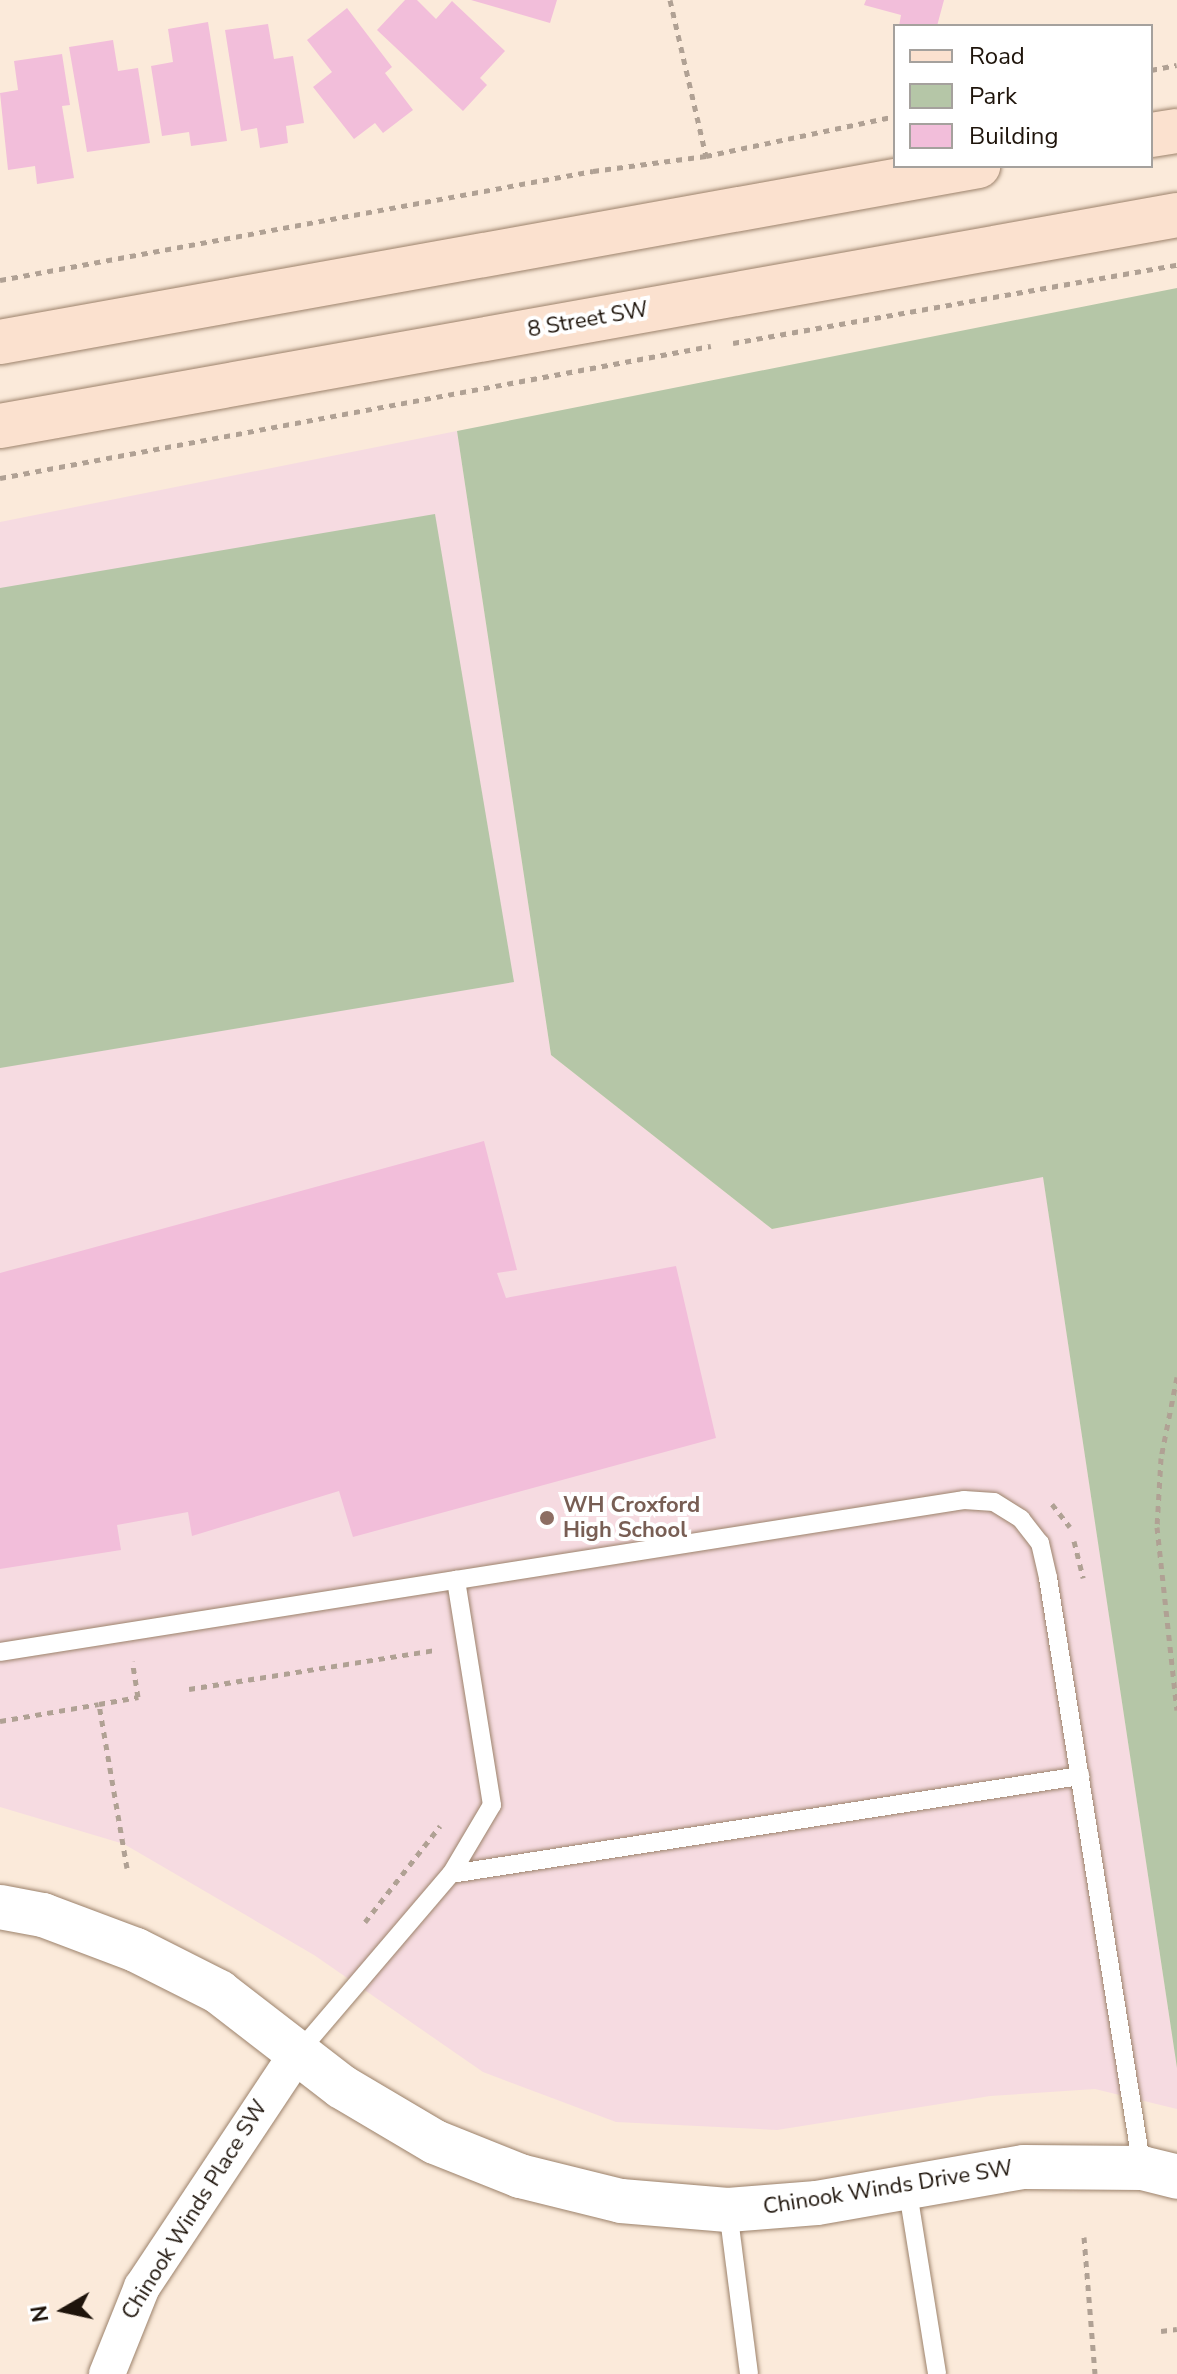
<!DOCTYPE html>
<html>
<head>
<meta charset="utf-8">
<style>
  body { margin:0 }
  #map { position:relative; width:1177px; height:2374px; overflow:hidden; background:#fbeada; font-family:"Nunito Sans",sans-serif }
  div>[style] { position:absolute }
  .education>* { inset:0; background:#f6dbe1 }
  .green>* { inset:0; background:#b5c6a7 }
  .building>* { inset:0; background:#f2beda }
  .path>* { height:5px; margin-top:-2.5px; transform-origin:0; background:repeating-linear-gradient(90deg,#b0a194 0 6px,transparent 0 12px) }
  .roads { filter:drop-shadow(0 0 2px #9c826b) drop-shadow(0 0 2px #9c826b) }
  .service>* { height:18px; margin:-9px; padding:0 9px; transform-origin:9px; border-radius:9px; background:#fff }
  .minor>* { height:36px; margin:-18px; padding:0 18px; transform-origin:18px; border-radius:18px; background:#fff }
  .tertiary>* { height:44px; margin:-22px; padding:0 22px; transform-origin:22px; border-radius:22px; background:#fff }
  .secondary>* { height:44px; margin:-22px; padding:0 22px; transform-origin:22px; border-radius:22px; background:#fbe1cf }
  .dots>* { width:22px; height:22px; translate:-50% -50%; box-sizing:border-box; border:4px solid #fff; border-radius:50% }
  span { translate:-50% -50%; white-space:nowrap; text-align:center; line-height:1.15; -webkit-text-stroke:8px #fff; paint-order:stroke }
  .street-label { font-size:22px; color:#1e140b }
  .education-label { font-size:22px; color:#785e54; font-weight:700 }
  .left { translate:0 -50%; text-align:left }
  .legend { position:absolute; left:893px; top:24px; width:260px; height:144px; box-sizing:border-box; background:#fff; border:2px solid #a5a19d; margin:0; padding:10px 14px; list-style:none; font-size:24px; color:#1e140b }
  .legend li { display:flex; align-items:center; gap:16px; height:40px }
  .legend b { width:40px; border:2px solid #a5a19d }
  .north { position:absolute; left:24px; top:2270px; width:80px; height:80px; -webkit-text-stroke:6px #fff; paint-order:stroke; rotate:261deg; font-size:22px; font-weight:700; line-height:32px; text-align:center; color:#1e140b }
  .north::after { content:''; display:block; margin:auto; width:28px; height:36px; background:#1e140b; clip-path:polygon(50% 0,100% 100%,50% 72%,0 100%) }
</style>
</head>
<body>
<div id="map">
  <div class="education">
    <i style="clip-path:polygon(457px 431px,551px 1055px,772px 1229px,1043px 1176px,1177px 2068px,1177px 2109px,1095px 2089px,990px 2096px,777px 2130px,616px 2122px,483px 2072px,314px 1955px,124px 1844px,0 1807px,0 522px)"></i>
  </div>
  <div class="green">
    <i style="clip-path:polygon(1177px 288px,1177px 2068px,1043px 1177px,772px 1229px,551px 1055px,457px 431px)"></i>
    <i style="clip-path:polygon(435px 514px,514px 982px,0 1068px,0 588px)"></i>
  </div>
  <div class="building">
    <i style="clip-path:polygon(405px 0,417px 0,436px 19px,452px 1px,505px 51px,480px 78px,487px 85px,463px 111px,377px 30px)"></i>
    <i style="clip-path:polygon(471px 0,557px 0,550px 23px)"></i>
    <i style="clip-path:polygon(866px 0,944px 0,937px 26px,899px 26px,901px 15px,864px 5px)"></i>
    <i style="clip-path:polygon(347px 8px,392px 67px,385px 73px,413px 110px,383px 133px,375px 123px,354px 139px,313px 87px,332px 72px,307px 40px)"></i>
    <i style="clip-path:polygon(208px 22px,227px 141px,191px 146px,189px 132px,162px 136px,151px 66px,173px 62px,168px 29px)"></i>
    <i style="clip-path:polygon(268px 24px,274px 59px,293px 56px,304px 123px,286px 126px,288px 143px,260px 148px,257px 128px,241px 131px,225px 30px)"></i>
    <i style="clip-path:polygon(113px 40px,118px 71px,138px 68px,150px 143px,87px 152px,69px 47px)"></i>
    <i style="clip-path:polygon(62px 54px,70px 105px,62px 106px,74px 178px,37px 184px,35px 166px,8px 170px,0 93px,18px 90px,14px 61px)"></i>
    <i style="clip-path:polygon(484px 1141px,517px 1270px,497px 1273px,506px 1298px,676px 1266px,716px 1438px,353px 1537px,339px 1491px,192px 1536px,188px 1512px,117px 1525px,121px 1550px,0 1569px,0 1273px)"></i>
  </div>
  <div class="path">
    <i style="left:670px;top:0;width:160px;rotate:77deg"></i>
    <i style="left:1151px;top:70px;width:26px;rotate:-11deg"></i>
    <i style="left:0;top:280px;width:603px;rotate:-10.42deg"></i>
    <i style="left:593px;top:171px;width:114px;rotate:-7.6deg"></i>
    <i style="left:706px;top:156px;width:193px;rotate:-11.9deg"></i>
    <i style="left:733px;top:343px;width:451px;rotate:-10deg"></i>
    <i style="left:0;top:478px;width:723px;rotate:-10.52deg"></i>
    <i style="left:1177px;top:1377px;width:83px;rotate:101.2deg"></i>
    <i style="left:1161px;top:1458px;width:69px;rotate:93.3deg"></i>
    <i style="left:1157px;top:1527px;width:184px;rotate:83.8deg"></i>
    <i style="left:1052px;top:1504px;width:29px;rotate:52deg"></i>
    <i style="left:1074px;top:1541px;width:38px;rotate:76deg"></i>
    <i style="left:189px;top:1689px;width:250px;rotate:-9deg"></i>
    <i style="left:0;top:1721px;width:100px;rotate:-9.7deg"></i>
    <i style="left:127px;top:1868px;width:166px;rotate:-99.7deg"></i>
    <i style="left:99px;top:1704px;width:40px;rotate:-10deg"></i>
    <i style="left:138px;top:1697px;width:36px;rotate:-99deg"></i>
    <i style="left:365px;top:1922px;width:122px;rotate:-52deg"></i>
    <i style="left:1084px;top:2237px;width:137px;rotate:85.4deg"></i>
    <i style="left:1161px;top:2331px;width:16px;rotate:-7deg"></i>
  </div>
  <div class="roads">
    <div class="service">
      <i style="left:0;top:1652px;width:462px;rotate:-9deg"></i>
      <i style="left:451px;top:1874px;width:637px;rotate:-8.86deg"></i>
      <i style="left:297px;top:2054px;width:237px;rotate:-49.5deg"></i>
      <i style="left:451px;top:1874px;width:80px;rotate:-59.3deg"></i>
      <i style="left:492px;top:1805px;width:228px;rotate:-99.1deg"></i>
      <i style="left:456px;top:1580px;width:514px;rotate:-8.95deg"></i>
      <i style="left:964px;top:1500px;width:30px;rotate:4deg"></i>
      <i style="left:994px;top:1502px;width:32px;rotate:32deg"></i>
      <i style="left:1021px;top:1519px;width:31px;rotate:52deg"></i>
      <i style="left:1040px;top:1543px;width:36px;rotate:77deg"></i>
      <i style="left:1048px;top:1578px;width:597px;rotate:80.95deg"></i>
      <i style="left:907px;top:2186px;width:190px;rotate:80.9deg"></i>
      <i style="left:728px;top:2210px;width:165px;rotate:82.7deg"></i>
    </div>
    <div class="minor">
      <i style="left:107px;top:2374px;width:94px;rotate:-68.1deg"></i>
      <i style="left:142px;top:2287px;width:280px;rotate:-56.4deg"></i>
    </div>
    <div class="tertiary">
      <i style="left:0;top:1907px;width:44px;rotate:10.5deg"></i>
      <i style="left:43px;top:1915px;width:99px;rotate:20.6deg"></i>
      <i style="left:136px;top:1950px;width:93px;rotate:26.8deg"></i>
      <i style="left:219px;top:1992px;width:155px;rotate:37.7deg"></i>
      <i style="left:342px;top:2087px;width:108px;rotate:30.6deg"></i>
      <i style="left:435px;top:2142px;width:92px;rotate:21.8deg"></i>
      <i style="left:520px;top:2176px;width:104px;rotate:13.9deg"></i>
      <i style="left:621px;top:2201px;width:107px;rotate:4.8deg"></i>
      <i style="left:728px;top:2210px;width:89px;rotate:-4.5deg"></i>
      <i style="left:817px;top:2203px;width:210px;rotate:-9.9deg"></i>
      <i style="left:1024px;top:2167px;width:118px;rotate:0.5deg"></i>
      <i style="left:1142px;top:2168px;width:36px;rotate:14deg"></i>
    </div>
    <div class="secondary">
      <i style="left:1151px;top:135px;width:26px;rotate:-9deg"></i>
      <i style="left:0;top:342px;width:994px;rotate:-10.2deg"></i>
      <i style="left:0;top:426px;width:1196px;rotate:-10.16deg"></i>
    </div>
  </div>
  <div class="dots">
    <i style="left:547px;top:1518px;background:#8d6e63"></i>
  </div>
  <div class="street-label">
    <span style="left:588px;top:320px;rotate:-10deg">8 Street SW</span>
    <span style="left:888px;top:2188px;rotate:-9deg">Chinook Winds Drive SW</span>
    <span style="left:195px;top:2210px;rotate:-58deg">Chinook Winds Place SW</span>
  </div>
  <div class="education-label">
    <span class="left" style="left:563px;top:1518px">WH Croxford<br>High School</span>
  </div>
  <ul class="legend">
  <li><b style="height:10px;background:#fbe1cf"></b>Road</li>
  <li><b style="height:22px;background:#b5c6a7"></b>Park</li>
  <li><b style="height:22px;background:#f2beda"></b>Building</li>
  </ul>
  <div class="north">N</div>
</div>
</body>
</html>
